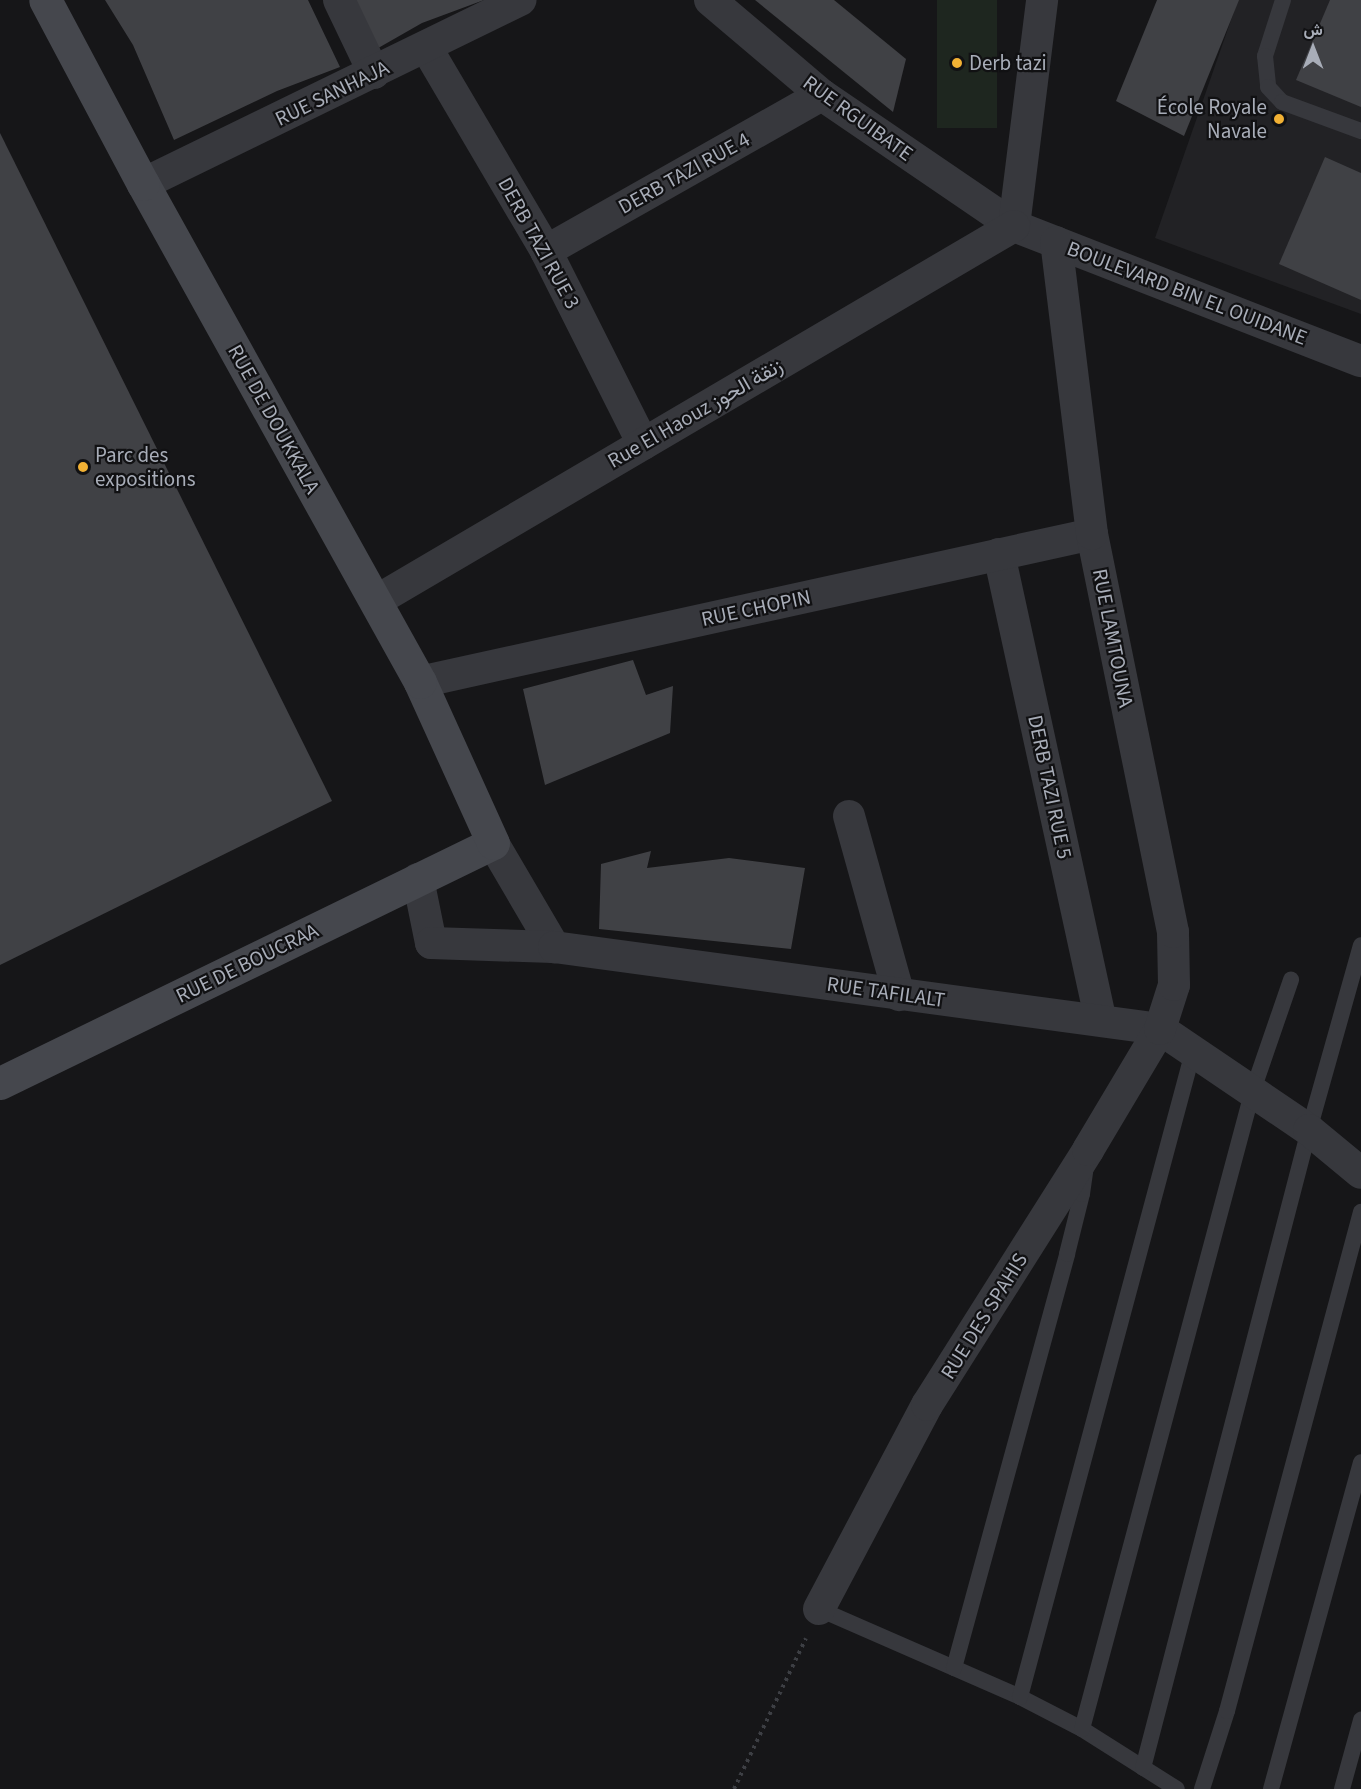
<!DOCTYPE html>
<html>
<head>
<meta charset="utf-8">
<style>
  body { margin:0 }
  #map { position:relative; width:1361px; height:1789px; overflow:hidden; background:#161618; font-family:"Source Sans 3",Vazirmatn,sans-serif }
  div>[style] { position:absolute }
  .built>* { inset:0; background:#222225 }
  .green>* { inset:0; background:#1e261f; transform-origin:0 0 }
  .building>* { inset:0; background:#404145 }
  .path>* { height:4px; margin-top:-2px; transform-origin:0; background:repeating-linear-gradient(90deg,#3d3f44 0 3px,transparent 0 7.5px) }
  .lane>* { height:16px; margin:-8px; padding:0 8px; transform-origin:8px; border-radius:8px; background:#37383d }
  .street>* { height:32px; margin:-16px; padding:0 16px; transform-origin:16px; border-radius:16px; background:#37383d }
  .secondary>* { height:33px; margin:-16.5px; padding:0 16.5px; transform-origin:16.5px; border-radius:16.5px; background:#45474d }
  .dots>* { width:16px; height:16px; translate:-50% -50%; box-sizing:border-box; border:3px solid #111113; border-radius:50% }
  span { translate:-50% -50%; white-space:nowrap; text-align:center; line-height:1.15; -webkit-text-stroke:4.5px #111113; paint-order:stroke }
  .poi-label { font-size:21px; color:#a8adb8 }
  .left { translate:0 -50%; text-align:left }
  .right { translate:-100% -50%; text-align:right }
  .street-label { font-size:21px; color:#a8adb8 }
  .north { position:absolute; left:1283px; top:18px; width:60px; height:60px; -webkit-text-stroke:4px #111113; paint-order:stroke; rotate:0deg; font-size:16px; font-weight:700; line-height:24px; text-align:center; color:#a8adb8 }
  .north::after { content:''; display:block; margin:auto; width:21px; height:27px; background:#a8adb8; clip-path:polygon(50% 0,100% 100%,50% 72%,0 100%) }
</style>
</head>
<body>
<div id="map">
  <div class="built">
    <i style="clip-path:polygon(1238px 0,1361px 0,1361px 314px,1155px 238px)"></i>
  </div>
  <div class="green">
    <i style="left:937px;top:0;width:60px;height:128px"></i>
  </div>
  <div class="building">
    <i style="clip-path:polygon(105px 0,308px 0,340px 67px,277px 91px,174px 140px,133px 45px)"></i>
    <i style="clip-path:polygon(346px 0,484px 0,422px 23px,373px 51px)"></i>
    <i style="clip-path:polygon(755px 0,834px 0,906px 59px,893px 112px)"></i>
    <i style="clip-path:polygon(1157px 0,1239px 0,1184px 136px,1116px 101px)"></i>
    <i style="clip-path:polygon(1330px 0,1361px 0,1361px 107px,1296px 80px)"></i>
    <i style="clip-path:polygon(0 133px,332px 801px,0 965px)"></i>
    <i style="clip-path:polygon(1325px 157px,1361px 173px,1361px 300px,1279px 264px)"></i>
    <i style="clip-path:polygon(633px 660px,646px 695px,673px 686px,670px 733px,545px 785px,523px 689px)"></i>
    <i style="clip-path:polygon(651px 851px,647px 868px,729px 858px,805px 868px,791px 949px,599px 929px,601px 864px)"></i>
  </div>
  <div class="path">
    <i style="left:734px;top:1789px;width:167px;rotate:-64.5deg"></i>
  </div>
  <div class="lane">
    <i style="left:1283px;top:0;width:59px;rotate:107.8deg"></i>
    <i style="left:1265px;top:56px;width:31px;rotate:84deg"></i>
    <i style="left:1268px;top:87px;width:21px;rotate:47deg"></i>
    <i style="left:1282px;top:102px;width:84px;rotate:20.2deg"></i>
    <i style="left:819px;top:1609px;width:219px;rotate:23.6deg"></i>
    <i style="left:1020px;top:1697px;width:70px;rotate:27.3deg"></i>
    <i style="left:1082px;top:1729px;width:112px;rotate:32.3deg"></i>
    <i style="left:954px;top:1668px;width:429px;rotate:-74.7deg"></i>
    <i style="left:1067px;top:1254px;width:62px;rotate:-76deg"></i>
    <i style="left:1082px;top:1194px;width:30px;rotate:-82deg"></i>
    <i style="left:1020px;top:1697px;width:668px;rotate:-74.99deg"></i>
    <i style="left:1082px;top:1729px;width:658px;rotate:-75.03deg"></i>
    <i style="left:1252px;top:1093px;width:120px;rotate:-71deg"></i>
    <i style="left:1143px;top:1768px;width:659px;rotate:-75.42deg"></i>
    <i style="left:1309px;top:1130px;width:192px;rotate:-74.3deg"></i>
    <i style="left:1202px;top:1789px;width:82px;rotate:-72.2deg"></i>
    <i style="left:1227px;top:1711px;width:517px;rotate:-74.97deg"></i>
    <i style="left:1271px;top:1789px;width:339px;rotate:-74.6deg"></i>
    <i style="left:1342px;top:1789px;width:72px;rotate:-74.6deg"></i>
  </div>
  <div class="street">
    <i style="left:339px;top:0;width:81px;rotate:64.4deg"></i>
    <i style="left:710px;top:0;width:147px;rotate:40.3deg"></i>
    <i style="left:822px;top:95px;width:232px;rotate:34.3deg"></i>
    <i style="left:1014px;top:226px;width:372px;rotate:21.3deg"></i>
    <i style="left:426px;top:47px;width:237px;rotate:59.5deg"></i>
    <i style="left:546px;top:251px;width:216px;rotate:63.3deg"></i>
    <i style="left:143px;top:184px;width:420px;rotate:-26deg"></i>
    <i style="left:1014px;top:226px;width:228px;rotate:-82.9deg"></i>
    <i style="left:546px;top:251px;width:317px;rotate:-29.5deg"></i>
    <i style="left:999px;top:554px;width:477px;rotate:77.7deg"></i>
    <i style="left:376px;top:601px;width:740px;rotate:-30.45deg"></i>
    <i style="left:420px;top:682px;width:688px;rotate:-12.42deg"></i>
    <i style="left:849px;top:816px;width:186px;rotate:74.4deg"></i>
    <i style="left:493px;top:843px;width:121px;rotate:59.6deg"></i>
    <i style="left:418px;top:879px;width:65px;rotate:78.5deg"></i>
    <i style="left:431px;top:943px;width:123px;rotate:1.9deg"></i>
    <i style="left:554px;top:947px;width:612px;rotate:7.71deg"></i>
    <i style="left:1160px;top:1029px;width:180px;rotate:34.1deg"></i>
    <i style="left:1309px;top:1130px;width:67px;rotate:39.6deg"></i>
    <i style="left:819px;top:1609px;width:231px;rotate:-62.1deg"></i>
    <i style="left:927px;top:1405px;width:302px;rotate:-57.7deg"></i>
    <i style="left:1088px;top:1150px;width:141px;rotate:-59.2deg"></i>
    <i style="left:1160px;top:1029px;width:46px;rotate:-72.3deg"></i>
    <i style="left:1174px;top:985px;width:53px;rotate:-91.1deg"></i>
    <i style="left:1173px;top:932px;width:406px;rotate:-101.5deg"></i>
    <i style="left:1092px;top:534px;width:294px;rotate:-97deg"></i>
  </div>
  <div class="secondary">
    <i style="left:0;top:1083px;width:548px;rotate:-25.96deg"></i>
    <i style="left:493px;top:843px;width:177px;rotate:-114.4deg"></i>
    <i style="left:420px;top:682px;width:570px;rotate:-119.08deg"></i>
    <i style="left:143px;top:184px;width:208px;rotate:-118deg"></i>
  </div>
  <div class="dots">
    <i style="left:957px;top:63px;background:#f2b134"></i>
    <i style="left:1279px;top:119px;background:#f2b134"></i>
    <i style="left:83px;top:467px;background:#f2b134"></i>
  </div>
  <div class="poi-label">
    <span class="left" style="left:969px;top:63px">Derb tazi</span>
    <span class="right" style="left:1267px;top:119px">École Royale<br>Navale</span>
    <span class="left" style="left:95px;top:467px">Parc des<br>expositions</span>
  </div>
  <div class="street-label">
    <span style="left:332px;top:93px;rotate:-26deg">RUE SANHAJA</span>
    <span style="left:858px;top:118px;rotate:36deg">RUE RGUIBATE</span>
    <span style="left:684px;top:173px;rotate:-29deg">DERB TAZI RUE 4</span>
    <span style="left:539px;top:243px;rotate:61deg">DERB TAZI RUE 3</span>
    <span style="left:1187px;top:293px;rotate:21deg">BOULEVARD BIN EL OUIDANE</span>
    <span style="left:695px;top:413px;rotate:-30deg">Rue El Haouz زنقة الحوز</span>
    <span style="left:274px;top:419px;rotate:61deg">RUE DE DOUKKALA</span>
    <span style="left:756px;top:608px;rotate:-12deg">RUE CHOPIN</span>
    <span style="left:1113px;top:638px;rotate:79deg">RUE LAMTOUNA</span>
    <span style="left:1050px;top:787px;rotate:78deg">DERB TAZI RUE 5</span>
    <span style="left:247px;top:963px;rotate:-26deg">RUE DE BOUCRAA</span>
    <span style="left:886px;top:992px;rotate:8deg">RUE TAFILALT</span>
    <span style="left:984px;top:1316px;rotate:-58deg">RUE DES SPAHIS</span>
  </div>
  <div class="north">ش</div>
</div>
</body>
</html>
